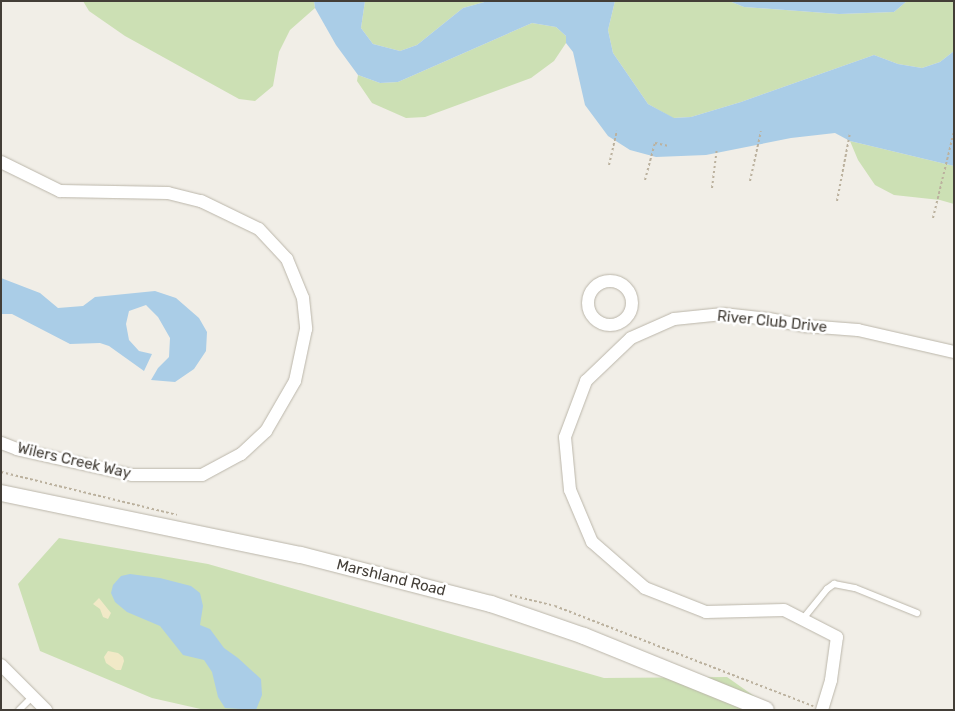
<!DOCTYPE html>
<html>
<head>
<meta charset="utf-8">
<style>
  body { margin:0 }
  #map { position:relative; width:955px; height:711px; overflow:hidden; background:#f1eee7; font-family:Rubik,sans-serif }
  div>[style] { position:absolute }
  .green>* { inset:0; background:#cce0b4 }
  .sand>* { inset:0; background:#f1e9c7 }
  .water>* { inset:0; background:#aacde7 }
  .path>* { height:2px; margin-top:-1px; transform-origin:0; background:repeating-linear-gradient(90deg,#bbb19e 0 2.5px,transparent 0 5px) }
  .roads { filter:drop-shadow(0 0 1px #bbb6aa) drop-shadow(0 0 1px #bbb6aa) }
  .service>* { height:6px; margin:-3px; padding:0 3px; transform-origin:3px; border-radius:3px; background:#fff }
  .minor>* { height:12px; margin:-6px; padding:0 6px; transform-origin:6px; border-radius:6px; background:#fff }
  .minor>.ring { margin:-6px; padding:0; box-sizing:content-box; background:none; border:12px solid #fff; border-radius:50% }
  .tertiary>* { height:16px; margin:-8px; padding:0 8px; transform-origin:8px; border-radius:8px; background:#fff }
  span { translate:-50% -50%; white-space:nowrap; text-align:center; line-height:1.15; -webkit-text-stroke:5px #fff; paint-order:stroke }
  .street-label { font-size:15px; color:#433e37 }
  .frame { position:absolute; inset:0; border:2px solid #433e37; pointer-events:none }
</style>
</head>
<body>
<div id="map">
  <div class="green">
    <i style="clip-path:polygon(83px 1px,314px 1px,315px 8px,290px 30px,279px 52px,273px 86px,255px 101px,239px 99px,125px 36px,89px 11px)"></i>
    <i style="clip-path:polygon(365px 1px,488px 1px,463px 8px,417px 45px,400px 51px,373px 44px,361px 28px)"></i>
    <i style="clip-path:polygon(615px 1px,729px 1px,744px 7px,839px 14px,894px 12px,907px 1px,954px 1px,954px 51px,940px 62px,922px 68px,898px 64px,874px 55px,741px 102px,691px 117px,673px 118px,648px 104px,613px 53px,608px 30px)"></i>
    <i style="clip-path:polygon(532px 23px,556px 27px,566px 36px,566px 43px,554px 61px,531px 78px,425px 117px,406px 118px,372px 103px,357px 81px,358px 75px,380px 83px,398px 82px)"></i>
    <i style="clip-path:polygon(850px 141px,954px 166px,954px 204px,940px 200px,894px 195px,875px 185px,858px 160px)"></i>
    <i style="clip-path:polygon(59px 538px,208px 564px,604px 678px,727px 677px,774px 710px,205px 710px,152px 698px,40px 651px,18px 584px)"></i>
  </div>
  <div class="sand">
    <i style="clip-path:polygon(99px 598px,111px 613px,108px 619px,103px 617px,100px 609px,93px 604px)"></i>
    <i style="clip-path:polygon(108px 651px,118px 653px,123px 657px,124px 661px,121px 670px,116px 670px,106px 663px,104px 657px)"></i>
  </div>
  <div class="water">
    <i style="clip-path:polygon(314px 1px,365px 1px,361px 28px,373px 44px,400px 51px,417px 45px,463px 8px,488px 1px,615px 1px,608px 30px,613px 53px,648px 104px,674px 118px,691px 117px,741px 102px,874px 55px,898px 64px,922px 68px,940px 62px,954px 51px,954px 166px,850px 141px,835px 133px,791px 138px,706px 155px,656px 157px,630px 150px,608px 136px,585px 105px,573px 52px,566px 43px,566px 36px,556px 27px,532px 23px,398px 82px,380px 83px,358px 75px,336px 45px,315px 8px)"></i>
    <i style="clip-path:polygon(729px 1px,907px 1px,894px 12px,839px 14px,744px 7px)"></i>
    <i style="clip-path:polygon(1px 278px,40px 293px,58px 308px,83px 306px,95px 297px,155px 291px,176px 298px,199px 318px,207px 332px,206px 351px,194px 369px,175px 382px,151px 380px,158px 368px,169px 357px,170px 338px,158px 317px,146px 305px,129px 311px,126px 324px,129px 340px,139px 351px,152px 354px,144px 371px,109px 346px,100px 343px,70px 344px,12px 314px,1px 314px)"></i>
    <i style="clip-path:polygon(130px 574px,160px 578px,191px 586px,200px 593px,203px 606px,200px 625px,210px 629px,224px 648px,238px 658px,261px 679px,262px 695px,256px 710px,225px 708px,218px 697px,212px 672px,204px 660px,183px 655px,160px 626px,127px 612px,115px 602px,111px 593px,113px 585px,121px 576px)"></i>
  </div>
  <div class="path">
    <i style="left:609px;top:165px;width:35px;rotate:-77deg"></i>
    <i style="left:645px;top:180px;width:38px;rotate:-75deg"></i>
    <i style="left:655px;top:143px;width:14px;rotate:12deg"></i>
    <i style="left:750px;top:181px;width:51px;rotate:-77.6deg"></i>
    <i style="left:712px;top:188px;width:39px;rotate:-83deg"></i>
    <i style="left:837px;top:201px;width:69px;rotate:-79.2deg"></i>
    <i style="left:933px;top:218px;width:89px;rotate:-76.4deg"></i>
    <i style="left:1px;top:472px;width:181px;rotate:13.7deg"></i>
    <i style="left:510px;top:595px;width:46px;rotate:13.7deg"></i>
    <i style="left:555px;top:606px;width:277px;rotate:21.2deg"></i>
  </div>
  <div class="roads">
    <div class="service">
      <i style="left:802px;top:620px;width:40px;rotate:-51deg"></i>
      <i style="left:827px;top:589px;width:9px;rotate:-36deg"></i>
      <i style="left:834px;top:584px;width:21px;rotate:11deg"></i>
      <i style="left:855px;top:588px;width:67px;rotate:22deg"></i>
      <i style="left:19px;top:710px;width:18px;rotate:-45deg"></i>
    </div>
    <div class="minor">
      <i style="left:1px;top:162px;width:66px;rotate:26.2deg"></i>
      <i style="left:60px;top:191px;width:108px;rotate:1.1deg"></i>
      <i style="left:168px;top:193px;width:34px;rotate:14deg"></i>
      <i style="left:201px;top:201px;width:64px;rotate:25.8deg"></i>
      <i style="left:259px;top:229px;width:41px;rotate:47deg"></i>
      <i style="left:287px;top:259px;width:42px;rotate:67.7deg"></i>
      <i style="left:303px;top:298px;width:31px;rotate:84deg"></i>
      <i style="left:306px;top:329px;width:53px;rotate:101.9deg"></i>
      <i style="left:295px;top:381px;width:58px;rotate:120.1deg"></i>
      <i style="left:266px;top:431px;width:34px;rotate:137deg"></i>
      <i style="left:241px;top:454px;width:44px;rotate:151.7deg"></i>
      <i style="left:202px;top:475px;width:70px;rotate:180deg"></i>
      <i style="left:132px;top:475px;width:118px;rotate:-167.3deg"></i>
      <i style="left:17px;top:449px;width:17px;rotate:-159deg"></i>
      <i class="ring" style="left:588px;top:281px;width:32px;height:32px"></i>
      <i style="left:1px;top:665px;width:64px;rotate:45deg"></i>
      <i style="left:822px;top:710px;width:31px;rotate:-73deg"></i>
      <i style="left:831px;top:680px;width:43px;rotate:-82.1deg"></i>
      <i style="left:837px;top:637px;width:59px;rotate:-153deg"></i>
      <i style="left:784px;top:610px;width:78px;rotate:178.5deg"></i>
      <i style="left:706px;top:612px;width:66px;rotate:-158.5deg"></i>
      <i style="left:645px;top:588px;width:70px;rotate:-139deg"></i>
      <i style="left:592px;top:542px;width:56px;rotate:-112.9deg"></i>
      <i style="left:570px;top:490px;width:53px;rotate:-95.4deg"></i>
      <i style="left:565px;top:437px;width:60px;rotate:-69.4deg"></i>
      <i style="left:586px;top:381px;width:62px;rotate:-43.7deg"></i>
      <i style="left:631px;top:338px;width:47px;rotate:-23.8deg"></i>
      <i style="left:674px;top:319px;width:49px;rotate:-5.8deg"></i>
      <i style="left:723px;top:314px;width:46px;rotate:6.2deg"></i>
      <i style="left:769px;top:319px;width:38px;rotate:11deg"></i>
      <i style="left:806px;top:326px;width:52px;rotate:4.4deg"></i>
      <i style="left:858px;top:330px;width:98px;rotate:12.9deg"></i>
    </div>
    <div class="tertiary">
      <i style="left:1px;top:493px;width:306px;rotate:11.7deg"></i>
      <i style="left:301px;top:555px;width:196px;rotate:14.5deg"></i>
      <i style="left:491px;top:604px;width:98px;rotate:19deg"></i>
      <i style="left:584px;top:636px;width:196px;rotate:22.1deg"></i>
    </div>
  </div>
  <div class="street-label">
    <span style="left:772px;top:322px;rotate:6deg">River Club Drive</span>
    <span style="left:74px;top:461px;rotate:13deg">Wilers Creek Way</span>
    <span style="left:391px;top:578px;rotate:14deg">Marshland Road</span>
  </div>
  <div class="frame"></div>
</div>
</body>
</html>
